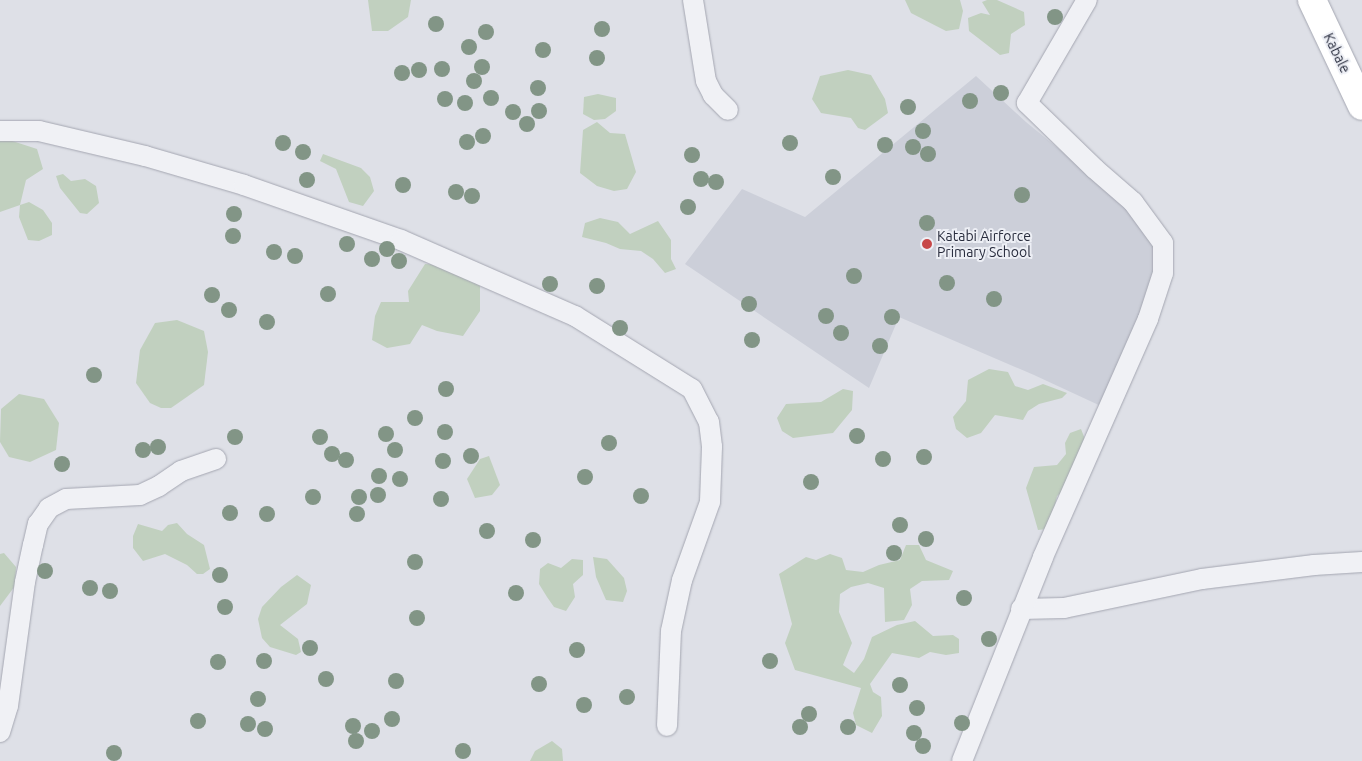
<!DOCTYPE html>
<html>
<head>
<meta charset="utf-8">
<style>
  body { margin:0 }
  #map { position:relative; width:1362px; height:761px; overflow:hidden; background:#dee0e7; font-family:Ubuntu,sans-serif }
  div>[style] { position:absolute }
  .built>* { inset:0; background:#cccfd9 }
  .green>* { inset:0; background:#c1d0bf }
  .roads { filter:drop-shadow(0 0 1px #a4a6b1) drop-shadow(0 0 1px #a4a6b1) }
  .street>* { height:20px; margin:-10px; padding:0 10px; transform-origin:10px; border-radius:10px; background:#f0f1f5 }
  .secondary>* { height:28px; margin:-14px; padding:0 14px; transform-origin:14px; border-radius:14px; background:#fff }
  .trees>* { width:16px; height:16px; margin:-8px; border-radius:50%; background:#829586 }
  .dots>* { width:14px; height:14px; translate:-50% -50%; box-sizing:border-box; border:2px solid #edeff5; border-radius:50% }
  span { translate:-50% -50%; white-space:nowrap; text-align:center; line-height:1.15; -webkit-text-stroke:4px #edeff5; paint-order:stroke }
  .street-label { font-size:14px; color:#282c3d }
  .poi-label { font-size:14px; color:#282c3d }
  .left { translate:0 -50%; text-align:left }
</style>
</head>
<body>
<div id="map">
  <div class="built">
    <i style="clip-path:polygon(976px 76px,1026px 122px,1134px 211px,1150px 234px,1156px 253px,1153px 276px,1147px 299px,1103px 407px,1034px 375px,899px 317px,869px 388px,685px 264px,742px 189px,805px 217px)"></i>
  </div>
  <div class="green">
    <i style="clip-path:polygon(368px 0,411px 0,408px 17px,388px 31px,372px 31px)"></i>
    <i style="clip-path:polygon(905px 0,960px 0,963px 11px,959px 29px,946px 31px,911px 13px)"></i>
    <i style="clip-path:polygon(987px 0,997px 0,1024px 12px,1025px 25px,1011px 34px,1009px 53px,1000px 55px,969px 31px,968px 18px,981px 13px,990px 15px,982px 2px)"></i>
    <i style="clip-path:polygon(848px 70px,871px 75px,885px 99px,888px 113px,865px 130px,858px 128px,851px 118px,821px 113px,812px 99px,820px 76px)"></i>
    <i style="clip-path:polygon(598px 94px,616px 98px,616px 111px,605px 119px,594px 120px,583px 114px,584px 97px)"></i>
    <i style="clip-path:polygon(597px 122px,610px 133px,625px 134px,636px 172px,627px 189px,614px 191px,597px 186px,580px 173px,583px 130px)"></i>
    <i style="clip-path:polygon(0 137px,37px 149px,43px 169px,26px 180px,20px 205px,29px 202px,43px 210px,52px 223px,52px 235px,39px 241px,28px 240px,19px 217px,20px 205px,0 212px)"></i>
    <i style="clip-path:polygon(323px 154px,361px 168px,370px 177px,374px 191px,363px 206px,349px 202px,336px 169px,320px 161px)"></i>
    <i style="clip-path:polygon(63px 174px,71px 181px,85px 179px,96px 186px,99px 203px,87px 214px,80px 213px,60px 188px,56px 176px)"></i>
    <i style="clip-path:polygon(600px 218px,618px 222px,630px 234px,658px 221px,671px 240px,671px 259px,676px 269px,665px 273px,653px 259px,641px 251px,620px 249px,606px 243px,582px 237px,585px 223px)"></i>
    <i style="clip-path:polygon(425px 264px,441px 265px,480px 282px,480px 311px,463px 336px,437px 331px,422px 325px,410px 344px,387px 348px,372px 340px,375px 316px,381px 302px,409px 302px,408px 291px)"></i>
    <i style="clip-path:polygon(177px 320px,204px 331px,208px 352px,204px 385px,171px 408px,161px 408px,150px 403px,136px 383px,140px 350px,155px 323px)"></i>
    <i style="clip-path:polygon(989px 369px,1008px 372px,1015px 386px,1028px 390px,1043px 384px,1067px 393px,1062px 398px,1039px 404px,1028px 411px,1023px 420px,995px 415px,981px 433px,967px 438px,956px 429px,953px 417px,966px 401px,968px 380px)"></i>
    <i style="clip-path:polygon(843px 389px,853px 391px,852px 410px,833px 433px,793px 438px,782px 431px,777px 418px,786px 404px,821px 402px)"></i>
    <i style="clip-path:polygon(19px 394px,44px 399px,59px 423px,56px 450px,30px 462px,9px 457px,0 442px,1px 409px)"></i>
    <i style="clip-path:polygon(1081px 429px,1092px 457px,1085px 473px,1057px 496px,1051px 524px,1046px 529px,1038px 530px,1026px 488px,1034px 467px,1057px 465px,1066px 454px,1065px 443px,1070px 433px)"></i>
    <i style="clip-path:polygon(489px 456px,500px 485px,492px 495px,475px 498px,467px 479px,480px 459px)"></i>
    <i style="clip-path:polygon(177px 523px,187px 534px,204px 545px,210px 569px,203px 574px,197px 574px,187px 565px,165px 554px,143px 561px,133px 548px,133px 536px,138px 524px,162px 531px,168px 525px)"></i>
    <i style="clip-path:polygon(906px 545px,919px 545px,926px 560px,953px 571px,949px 580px,922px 581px,910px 589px,912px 605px,904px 620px,885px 622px,884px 588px,868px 583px,851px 587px,840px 594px,839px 612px,852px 643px,843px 665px,854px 673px,864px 659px,872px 637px,897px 625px,915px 621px,933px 636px,953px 635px,959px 639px,959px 653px,946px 655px,930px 652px,919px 658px,892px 653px,870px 684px,873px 692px,881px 697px,882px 716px,872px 733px,856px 725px,853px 713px,861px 688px,795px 670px,785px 643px,792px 624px,779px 574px,806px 557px,816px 560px,830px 554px,842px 558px,846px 570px,863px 572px,879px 565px,900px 560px)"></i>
    <i style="clip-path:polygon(4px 553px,16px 567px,15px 586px,0 606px,0 653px,0 554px)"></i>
    <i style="clip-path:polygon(593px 557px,607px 559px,624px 578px,627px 591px,623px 602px,606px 600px,596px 577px)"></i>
    <i style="clip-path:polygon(572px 559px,583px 560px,583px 575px,573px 584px,575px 597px,566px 611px,554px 607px,547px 597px,539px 584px,540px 569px,548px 563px,561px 568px)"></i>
    <i style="clip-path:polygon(297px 575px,311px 585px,307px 604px,280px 625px,298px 639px,301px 652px,296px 655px,270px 647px,262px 638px,258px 619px,262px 607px,281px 587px)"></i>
    <i style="clip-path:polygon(552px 741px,562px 749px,563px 761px,530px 761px,535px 751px)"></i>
  </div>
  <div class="roads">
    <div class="street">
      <i style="left:693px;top:0;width:82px;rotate:80.9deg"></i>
      <i style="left:706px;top:81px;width:16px;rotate:63deg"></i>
      <i style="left:713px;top:95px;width:21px;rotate:45deg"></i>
      <i style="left:0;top:131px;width:39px"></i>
      <i style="left:39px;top:131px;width:109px;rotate:13.3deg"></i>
      <i style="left:145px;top:156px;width:103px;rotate:16.3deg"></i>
      <i style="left:244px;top:185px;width:166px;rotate:19.3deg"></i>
      <i style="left:401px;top:240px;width:190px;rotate:23.6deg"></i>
      <i style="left:575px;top:316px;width:138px;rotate:32deg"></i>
      <i style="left:692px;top:389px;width:37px;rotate:63deg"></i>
      <i style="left:709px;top:422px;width:25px;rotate:83deg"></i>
      <i style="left:712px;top:447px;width:55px;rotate:92.1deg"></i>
      <i style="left:710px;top:502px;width:83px;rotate:109.7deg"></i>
      <i style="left:682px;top:580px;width:52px;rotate:102.2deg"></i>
      <i style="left:671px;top:631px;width:95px;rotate:92.4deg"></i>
      <i style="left:1021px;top:609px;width:43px;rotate:-1.3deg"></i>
      <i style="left:1064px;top:608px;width:141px;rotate:-11.9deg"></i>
      <i style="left:1202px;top:579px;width:113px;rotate:-7.1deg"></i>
      <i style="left:1314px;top:565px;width:48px;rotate:-3.6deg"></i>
      <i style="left:0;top:732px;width:27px;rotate:-73deg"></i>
      <i style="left:8px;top:706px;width:125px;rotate:-82.2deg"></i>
      <i style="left:25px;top:582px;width:38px;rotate:-78deg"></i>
      <i style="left:33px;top:545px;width:22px;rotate:-77deg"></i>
      <i style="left:38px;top:524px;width:19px;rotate:-55deg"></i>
      <i style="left:49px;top:508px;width:19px;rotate:-28deg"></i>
      <i style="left:66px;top:499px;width:74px;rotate:-3.1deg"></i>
      <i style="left:140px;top:495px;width:21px;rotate:-25deg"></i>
      <i style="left:159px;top:486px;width:27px;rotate:-34deg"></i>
      <i style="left:181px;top:471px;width:37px;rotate:-19deg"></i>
      <i style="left:962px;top:761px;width:219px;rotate:-68.3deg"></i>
      <i style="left:1043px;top:557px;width:260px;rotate:-66.2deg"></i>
      <i style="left:1148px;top:319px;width:48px;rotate:-71.9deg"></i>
      <i style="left:1163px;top:273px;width:30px;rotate:-90deg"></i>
      <i style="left:1163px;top:243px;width:51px;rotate:-126.2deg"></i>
      <i style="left:1133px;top:202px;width:50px;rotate:-139deg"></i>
      <i style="left:1095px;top:169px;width:95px;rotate:-135.9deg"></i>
      <i style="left:1027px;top:103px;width:119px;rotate:-59.8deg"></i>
    </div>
    <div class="secondary">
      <i style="left:1312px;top:0;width:117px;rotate:64.7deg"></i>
    </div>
  </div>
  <div class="trees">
    <i style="left:1055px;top:17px"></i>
    <i style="left:436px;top:24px"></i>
    <i style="left:602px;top:29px"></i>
    <i style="left:486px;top:32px"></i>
    <i style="left:469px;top:47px"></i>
    <i style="left:543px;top:50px"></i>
    <i style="left:597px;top:58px"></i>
    <i style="left:482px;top:67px"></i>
    <i style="left:442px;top:69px"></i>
    <i style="left:419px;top:70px"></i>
    <i style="left:402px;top:73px"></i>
    <i style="left:474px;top:81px"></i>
    <i style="left:538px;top:88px"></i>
    <i style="left:1001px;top:93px"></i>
    <i style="left:491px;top:98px"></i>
    <i style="left:445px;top:99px"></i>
    <i style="left:970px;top:101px"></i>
    <i style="left:465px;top:103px"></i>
    <i style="left:908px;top:107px"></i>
    <i style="left:539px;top:111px"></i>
    <i style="left:513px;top:112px"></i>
    <i style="left:527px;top:124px"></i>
    <i style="left:923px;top:131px"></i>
    <i style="left:483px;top:136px"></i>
    <i style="left:467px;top:142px"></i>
    <i style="left:283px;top:143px"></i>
    <i style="left:790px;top:143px"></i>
    <i style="left:885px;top:145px"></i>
    <i style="left:913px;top:147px"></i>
    <i style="left:303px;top:152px"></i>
    <i style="left:928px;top:154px"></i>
    <i style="left:692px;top:155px"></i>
    <i style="left:833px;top:177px"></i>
    <i style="left:701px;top:179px"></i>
    <i style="left:307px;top:180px"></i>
    <i style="left:716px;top:182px"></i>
    <i style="left:403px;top:185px"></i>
    <i style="left:456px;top:192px"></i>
    <i style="left:1022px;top:195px"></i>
    <i style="left:472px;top:196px"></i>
    <i style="left:688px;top:207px"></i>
    <i style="left:234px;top:214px"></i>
    <i style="left:927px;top:223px"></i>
    <i style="left:233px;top:236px"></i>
    <i style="left:347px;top:244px"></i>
    <i style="left:387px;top:249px"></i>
    <i style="left:274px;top:252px"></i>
    <i style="left:295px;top:256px"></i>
    <i style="left:372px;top:259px"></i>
    <i style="left:399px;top:261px"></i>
    <i style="left:854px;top:276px"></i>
    <i style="left:947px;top:283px"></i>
    <i style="left:550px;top:284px"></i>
    <i style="left:597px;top:286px"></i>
    <i style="left:328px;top:294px"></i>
    <i style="left:212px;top:295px"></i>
    <i style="left:994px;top:299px"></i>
    <i style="left:749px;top:304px"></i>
    <i style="left:229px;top:310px"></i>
    <i style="left:826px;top:316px"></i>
    <i style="left:892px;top:317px"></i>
    <i style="left:267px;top:322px"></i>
    <i style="left:620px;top:328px"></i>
    <i style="left:841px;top:333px"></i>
    <i style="left:752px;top:340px"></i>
    <i style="left:880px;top:346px"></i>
    <i style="left:94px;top:375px"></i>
    <i style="left:446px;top:389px"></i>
    <i style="left:415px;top:418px"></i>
    <i style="left:445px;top:432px"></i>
    <i style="left:386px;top:434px"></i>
    <i style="left:857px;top:436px"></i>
    <i style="left:235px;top:437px"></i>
    <i style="left:320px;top:437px"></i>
    <i style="left:609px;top:443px"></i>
    <i style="left:158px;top:447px"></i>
    <i style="left:143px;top:450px"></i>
    <i style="left:395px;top:450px"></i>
    <i style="left:332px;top:454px"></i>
    <i style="left:471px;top:456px"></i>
    <i style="left:924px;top:457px"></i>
    <i style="left:883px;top:459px"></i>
    <i style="left:346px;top:460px"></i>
    <i style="left:443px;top:461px"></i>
    <i style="left:62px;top:464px"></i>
    <i style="left:379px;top:476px"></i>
    <i style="left:585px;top:477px"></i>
    <i style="left:400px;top:479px"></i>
    <i style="left:811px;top:482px"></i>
    <i style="left:378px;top:495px"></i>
    <i style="left:641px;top:496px"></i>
    <i style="left:313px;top:497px"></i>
    <i style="left:359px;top:497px"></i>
    <i style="left:441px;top:499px"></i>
    <i style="left:230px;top:513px"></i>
    <i style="left:267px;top:514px"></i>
    <i style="left:357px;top:514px"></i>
    <i style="left:900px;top:525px"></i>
    <i style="left:487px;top:531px"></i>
    <i style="left:926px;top:539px"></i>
    <i style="left:533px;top:540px"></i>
    <i style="left:894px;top:553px"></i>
    <i style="left:415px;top:562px"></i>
    <i style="left:45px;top:571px"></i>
    <i style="left:220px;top:575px"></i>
    <i style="left:90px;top:588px"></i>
    <i style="left:110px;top:591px"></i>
    <i style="left:516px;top:593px"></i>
    <i style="left:964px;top:598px"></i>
    <i style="left:225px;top:607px"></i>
    <i style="left:417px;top:618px"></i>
    <i style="left:989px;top:639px"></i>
    <i style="left:310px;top:648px"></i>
    <i style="left:577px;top:650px"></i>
    <i style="left:264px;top:661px"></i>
    <i style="left:770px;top:661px"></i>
    <i style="left:218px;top:662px"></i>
    <i style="left:326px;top:679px"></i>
    <i style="left:396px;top:681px"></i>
    <i style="left:539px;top:684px"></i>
    <i style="left:900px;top:685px"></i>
    <i style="left:627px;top:697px"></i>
    <i style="left:258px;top:699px"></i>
    <i style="left:584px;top:705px"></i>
    <i style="left:917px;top:708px"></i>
    <i style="left:809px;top:714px"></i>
    <i style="left:392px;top:719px"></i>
    <i style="left:198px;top:721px"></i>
    <i style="left:962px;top:723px"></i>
    <i style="left:248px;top:724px"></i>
    <i style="left:353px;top:726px"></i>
    <i style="left:800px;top:727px"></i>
    <i style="left:848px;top:727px"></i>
    <i style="left:265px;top:729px"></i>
    <i style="left:372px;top:731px"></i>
    <i style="left:914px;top:733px"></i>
    <i style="left:356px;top:741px"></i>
    <i style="left:923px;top:746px"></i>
    <i style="left:463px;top:751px"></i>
    <i style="left:114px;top:753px"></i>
  </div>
  <div class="dots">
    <i style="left:927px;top:244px;background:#c74849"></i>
  </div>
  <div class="street-label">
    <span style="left:1337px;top:53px;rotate:64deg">Kabale</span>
  </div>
  <div class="poi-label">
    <span class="left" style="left:937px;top:244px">Katabi Airforce<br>Primary School</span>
  </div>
</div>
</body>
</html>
